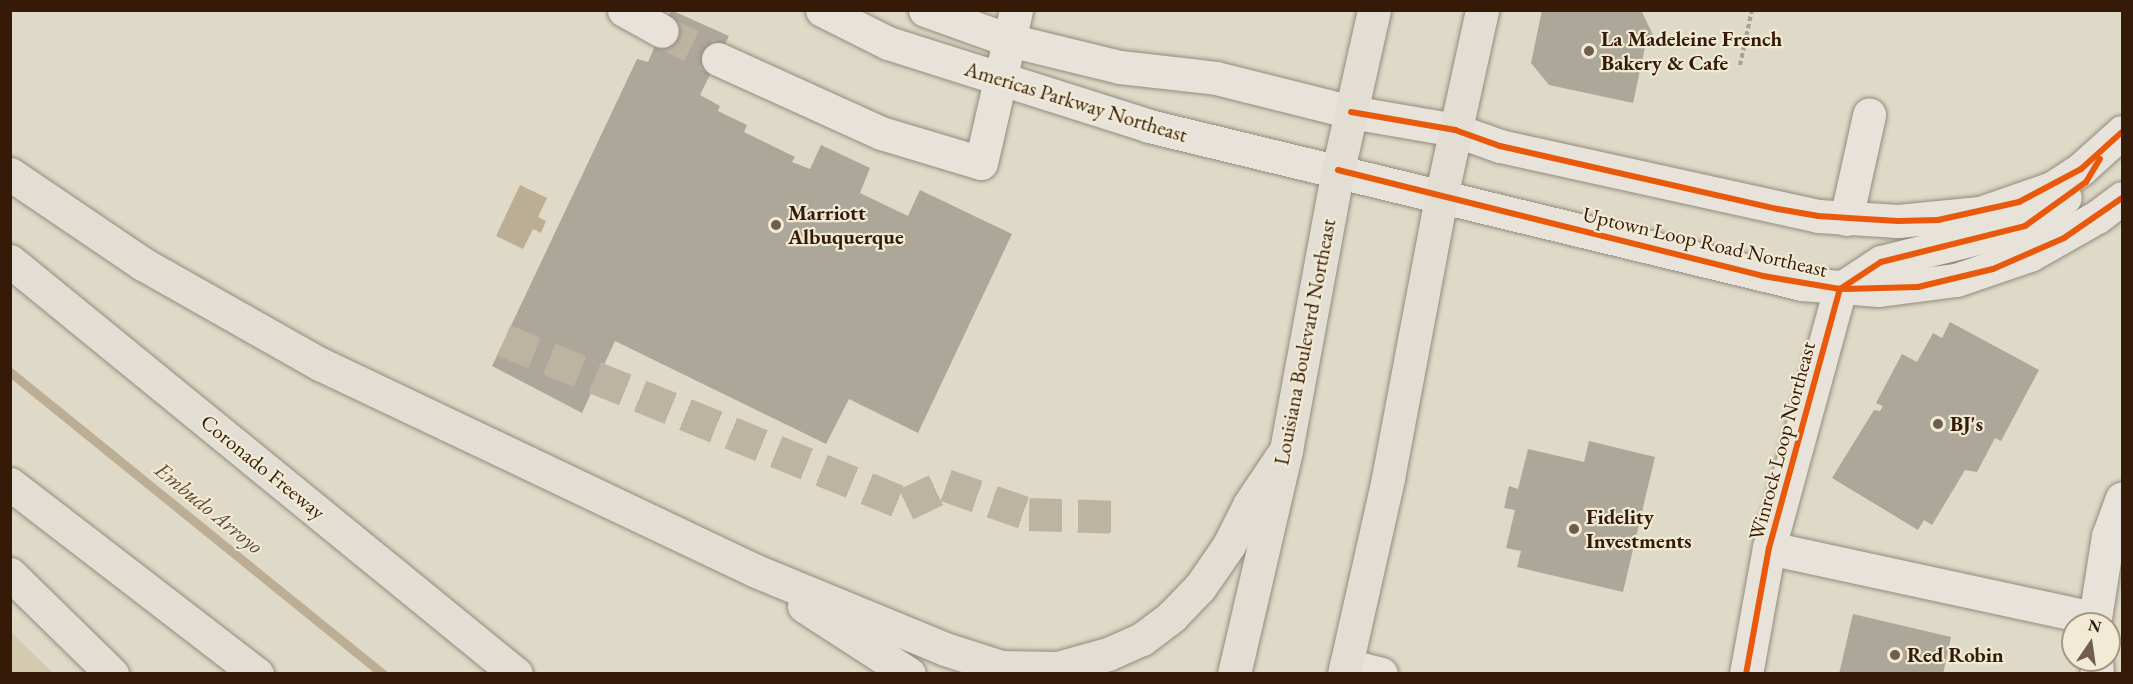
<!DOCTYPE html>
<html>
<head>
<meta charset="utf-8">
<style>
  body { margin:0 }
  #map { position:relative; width:2133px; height:684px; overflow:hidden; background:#dfd9c7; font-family:"EB Garamond",serif }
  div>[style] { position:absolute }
  .green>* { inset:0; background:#d4cab0 }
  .water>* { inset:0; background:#bbae95 }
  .stream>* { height:9px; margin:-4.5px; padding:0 4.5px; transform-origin:4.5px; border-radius:4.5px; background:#bbae95 }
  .building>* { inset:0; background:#ada79a }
  .minor-tunnel>* { height:33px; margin-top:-16.5px; transform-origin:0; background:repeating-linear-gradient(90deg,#bdb3a1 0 33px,transparent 0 49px) }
  .path>* { height:4px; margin-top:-2px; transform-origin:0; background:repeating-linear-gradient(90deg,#a49f97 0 4.5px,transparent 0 7.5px) }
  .roads { filter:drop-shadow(0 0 2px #938b7f) drop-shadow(0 0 2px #938b7f) }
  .minor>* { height:33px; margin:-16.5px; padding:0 16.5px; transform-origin:16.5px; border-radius:16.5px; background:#e7e3da }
  .major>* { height:33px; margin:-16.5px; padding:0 16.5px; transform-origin:16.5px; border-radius:16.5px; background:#e2ded4 }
  .highway>* { height:33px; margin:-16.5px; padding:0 16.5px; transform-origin:16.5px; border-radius:16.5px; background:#e2ded4 }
  .cycleway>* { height:6px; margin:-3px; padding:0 3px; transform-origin:3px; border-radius:3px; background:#e8590c }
  .dots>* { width:16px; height:16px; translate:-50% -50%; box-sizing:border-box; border:3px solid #f1ead4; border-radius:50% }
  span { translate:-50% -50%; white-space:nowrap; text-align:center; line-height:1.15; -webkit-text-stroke:4.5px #f1ead4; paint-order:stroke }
  .poi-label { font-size:21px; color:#361a08; font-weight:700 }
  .left { translate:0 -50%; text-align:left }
  .street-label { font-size:21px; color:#361a08 }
  .water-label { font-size:22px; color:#5f4732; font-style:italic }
  .frame { position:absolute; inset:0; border:12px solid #361a08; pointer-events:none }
  .north { position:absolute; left:2061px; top:612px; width:60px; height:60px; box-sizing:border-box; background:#f1ead4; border:2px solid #a69782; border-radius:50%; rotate:13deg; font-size:16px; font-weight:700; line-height:24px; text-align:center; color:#361a08 }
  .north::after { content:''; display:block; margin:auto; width:21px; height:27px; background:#715d4b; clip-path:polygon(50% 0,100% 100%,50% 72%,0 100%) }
</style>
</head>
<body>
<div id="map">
  <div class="green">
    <i style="clip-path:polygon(11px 632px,53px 673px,11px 673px)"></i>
  </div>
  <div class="water">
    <i style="clip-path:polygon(520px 185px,547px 198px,538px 217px,546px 221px,541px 233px,533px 229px,523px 249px,496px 236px)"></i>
  </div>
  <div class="stream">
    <i style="left:10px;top:372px;width:480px;rotate:39deg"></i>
  </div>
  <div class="building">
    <i style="clip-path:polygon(671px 10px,729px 36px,700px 95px,720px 106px,718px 111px,747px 125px,744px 132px,795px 157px,792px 162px,810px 169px,821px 145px,870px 168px,860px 193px,908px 216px,920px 190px,1012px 234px,918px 433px,849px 399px,826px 444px,615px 341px,582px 413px,492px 366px,637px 59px,648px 62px)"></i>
    <i style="clip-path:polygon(1542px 10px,1642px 12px,1653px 35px,1647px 38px,1633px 103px,1549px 85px,1531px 63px)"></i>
    <i style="clip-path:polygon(1950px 322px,2039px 370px,2001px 441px,1995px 438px,1977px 472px,1965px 470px,1932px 525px,1924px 520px,1918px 530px,1832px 478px,1874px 410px,1880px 411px,1883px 406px,1876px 403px,1902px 354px,1917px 362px,1933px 333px,1942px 338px)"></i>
    <i style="clip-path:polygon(1589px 441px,1655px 457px,1623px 592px,1517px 567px,1521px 551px,1506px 548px,1515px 510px,1504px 508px,1509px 486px,1518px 489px,1528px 449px,1584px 462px)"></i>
    <i style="clip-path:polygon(1853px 614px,1951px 637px,1943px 674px,1839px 674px)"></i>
  </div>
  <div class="minor-tunnel">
    <i style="left:662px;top:31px;width:63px;rotate:26.6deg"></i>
    <i style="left:504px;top:340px;width:434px;rotate:22.2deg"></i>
    <i style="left:906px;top:504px;width:44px;rotate:-25.4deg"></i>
    <i style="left:946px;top:485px;width:88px;rotate:19.3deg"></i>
    <i style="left:1029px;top:514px;width:94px;rotate:1.8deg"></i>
  </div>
  <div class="path">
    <i style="left:1740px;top:65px;width:56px;rotate:-77.7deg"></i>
  </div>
  <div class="roads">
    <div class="minor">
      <i style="left:624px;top:10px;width:43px;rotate:28.9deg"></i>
      <i style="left:822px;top:10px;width:74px;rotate:26.6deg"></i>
      <i style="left:888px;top:43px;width:274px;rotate:17.6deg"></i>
      <i style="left:1149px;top:126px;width:672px;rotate:13.6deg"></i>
      <i style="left:1802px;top:284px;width:77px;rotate:4.5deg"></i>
      <i style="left:1879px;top:290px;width:78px;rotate:-7.4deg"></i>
      <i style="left:1956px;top:280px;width:78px;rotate:-18.7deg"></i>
      <i style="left:2030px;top:255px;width:77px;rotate:-29.6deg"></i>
      <i style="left:2097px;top:217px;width:31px;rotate:-37deg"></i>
      <i style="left:925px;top:10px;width:89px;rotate:19.7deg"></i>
      <i style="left:1009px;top:40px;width:114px;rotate:13.7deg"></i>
      <i style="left:1120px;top:67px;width:97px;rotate:6.5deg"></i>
      <i style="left:1216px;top:78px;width:139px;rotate:14.1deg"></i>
      <i style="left:1351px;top:112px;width:106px;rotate:9.8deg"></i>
      <i style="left:1455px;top:130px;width:48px;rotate:19.6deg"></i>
      <i style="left:1500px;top:146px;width:326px;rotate:12.4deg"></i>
      <i style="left:1818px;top:216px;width:80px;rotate:3.6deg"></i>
      <i style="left:1898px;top:221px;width:82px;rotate:-5.6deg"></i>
      <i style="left:1980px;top:213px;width:76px;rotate:-19.1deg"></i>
      <i style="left:2052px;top:188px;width:35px;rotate:-33deg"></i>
      <i style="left:2081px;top:169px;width:55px;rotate:-42.1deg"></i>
      <i style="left:718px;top:59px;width:179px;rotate:24.4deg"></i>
      <i style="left:881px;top:133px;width:104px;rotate:16.7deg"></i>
      <i style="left:981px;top:163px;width:157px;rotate:-77.1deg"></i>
      <i style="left:1846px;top:219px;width:107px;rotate:-77.5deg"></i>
      <i style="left:1769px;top:548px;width:331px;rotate:12.2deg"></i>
      <i style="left:2094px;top:624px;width:89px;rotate:-81deg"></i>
      <i style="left:2108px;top:536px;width:40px;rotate:-69.8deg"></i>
      <i style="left:2096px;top:660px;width:14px;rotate:86deg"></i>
      <i style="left:1346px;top:665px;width:36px;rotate:14deg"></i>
      <i style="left:1746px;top:674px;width:128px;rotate:-79.7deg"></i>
      <i style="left:1769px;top:548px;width:269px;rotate:-74.7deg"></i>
      <i style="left:1840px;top:289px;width:49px;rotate:-33.4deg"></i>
      <i style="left:1881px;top:262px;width:148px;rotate:-14deg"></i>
      <i style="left:2025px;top:226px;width:49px;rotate:-35.9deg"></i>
    </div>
    <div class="major">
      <i style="left:1234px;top:674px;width:230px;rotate:-76.9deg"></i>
      <i style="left:1286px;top:450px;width:285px;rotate:-79.5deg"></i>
      <i style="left:1338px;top:170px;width:164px;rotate:-77.3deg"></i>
      <i style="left:1344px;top:674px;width:201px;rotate:-77.3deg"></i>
      <i style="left:1388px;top:478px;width:286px;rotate:-79.3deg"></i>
      <i style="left:1441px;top:197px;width:191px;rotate:-77.6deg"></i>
    </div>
    <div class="highway">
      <i style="left:10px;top:174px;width:161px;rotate:34.1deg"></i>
      <i style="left:143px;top:264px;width:203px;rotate:29.5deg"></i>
      <i style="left:320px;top:364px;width:483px;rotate:25.4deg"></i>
      <i style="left:756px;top:571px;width:204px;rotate:22.4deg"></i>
      <i style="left:945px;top:649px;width:59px;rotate:17.8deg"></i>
      <i style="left:1001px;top:667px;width:57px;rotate:1deg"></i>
      <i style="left:1058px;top:668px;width:52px;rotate:-15.6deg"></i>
      <i style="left:1108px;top:654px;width:37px;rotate:-24deg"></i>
      <i style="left:1142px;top:639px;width:38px;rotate:-37deg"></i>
      <i style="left:1172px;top:616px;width:40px;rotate:-46deg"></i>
      <i style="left:1200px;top:587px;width:51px;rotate:-55.4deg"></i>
      <i style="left:1229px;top:545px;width:45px;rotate:-63.4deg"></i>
      <i style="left:1249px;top:505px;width:66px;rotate:-56.1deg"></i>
      <i style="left:10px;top:261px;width:653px;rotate:39.22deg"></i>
      <i style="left:10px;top:484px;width:312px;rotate:37.6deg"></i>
      <i style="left:10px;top:574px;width:143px;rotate:44.4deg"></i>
      <i style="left:804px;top:606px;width:125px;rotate:32.9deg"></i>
    </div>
  </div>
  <div class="cycleway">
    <i style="left:1351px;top:112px;width:106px;rotate:9.8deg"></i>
    <i style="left:1455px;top:130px;width:48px;rotate:19.6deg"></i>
    <i style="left:1500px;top:146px;width:285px;rotate:12.8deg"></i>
    <i style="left:1778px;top:209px;width:41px;rotate:9.9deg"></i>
    <i style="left:1818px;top:216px;width:80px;rotate:3.6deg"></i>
    <i style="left:1898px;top:221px;width:40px;rotate:-1.4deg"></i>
    <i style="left:1938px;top:220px;width:83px;rotate:-12.5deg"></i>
    <i style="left:2019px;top:202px;width:70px;rotate:-28deg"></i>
    <i style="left:2081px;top:169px;width:55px;rotate:-42.1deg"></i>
    <i style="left:1338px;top:170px;width:438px;rotate:14deg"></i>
    <i style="left:1763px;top:276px;width:78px;rotate:9.6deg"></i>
    <i style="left:1840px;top:289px;width:78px;rotate:-1.5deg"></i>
    <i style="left:1918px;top:287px;width:77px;rotate:-13.5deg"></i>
    <i style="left:1993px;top:269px;width:77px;rotate:-23.6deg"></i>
    <i style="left:2064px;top:238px;width:70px;rotate:-34.6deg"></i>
    <i style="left:1746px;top:674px;width:128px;rotate:-79.7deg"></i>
    <i style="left:1769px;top:548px;width:269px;rotate:-74.7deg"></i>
    <i style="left:1840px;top:289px;width:49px;rotate:-33.4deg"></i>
    <i style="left:1881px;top:262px;width:148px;rotate:-14deg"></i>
    <i style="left:2025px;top:226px;width:75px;rotate:-35.8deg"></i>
    <i style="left:2086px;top:182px;width:27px;rotate:-59deg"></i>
  </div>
  <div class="dots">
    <i style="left:1589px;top:51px;background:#715d4b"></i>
    <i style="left:776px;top:225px;background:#715d4b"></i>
    <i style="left:1938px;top:424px;background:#715d4b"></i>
    <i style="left:1574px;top:529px;background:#715d4b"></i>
    <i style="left:1895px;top:655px;background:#715d4b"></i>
  </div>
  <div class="poi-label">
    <span class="left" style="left:1601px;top:51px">La Madeleine French<br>Bakery &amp; Cafe</span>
    <span class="left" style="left:788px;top:225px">Marriott<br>Albuquerque</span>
    <span class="left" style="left:1950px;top:424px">BJ's</span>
    <span class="left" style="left:1586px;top:529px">Fidelity<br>Investments</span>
    <span class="left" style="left:1907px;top:655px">Red Robin</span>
  </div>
  <div class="street-label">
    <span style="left:1076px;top:102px;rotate:17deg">Americas Parkway Northeast</span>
    <span style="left:1705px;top:242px;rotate:13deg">Uptown Loop Road Northeast</span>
    <span style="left:1305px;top:342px;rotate:-79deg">Louisiana Boulevard Northeast</span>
    <span style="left:1782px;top:441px;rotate:-75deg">Winrock Loop Northeast</span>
    <span style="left:263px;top:467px;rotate:39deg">Coronado Freeway</span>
  </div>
  <div class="water-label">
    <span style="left:209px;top:508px;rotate:39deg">Embudo Arroyo</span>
  </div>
  <div class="frame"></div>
  <div class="north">N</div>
</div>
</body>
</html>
